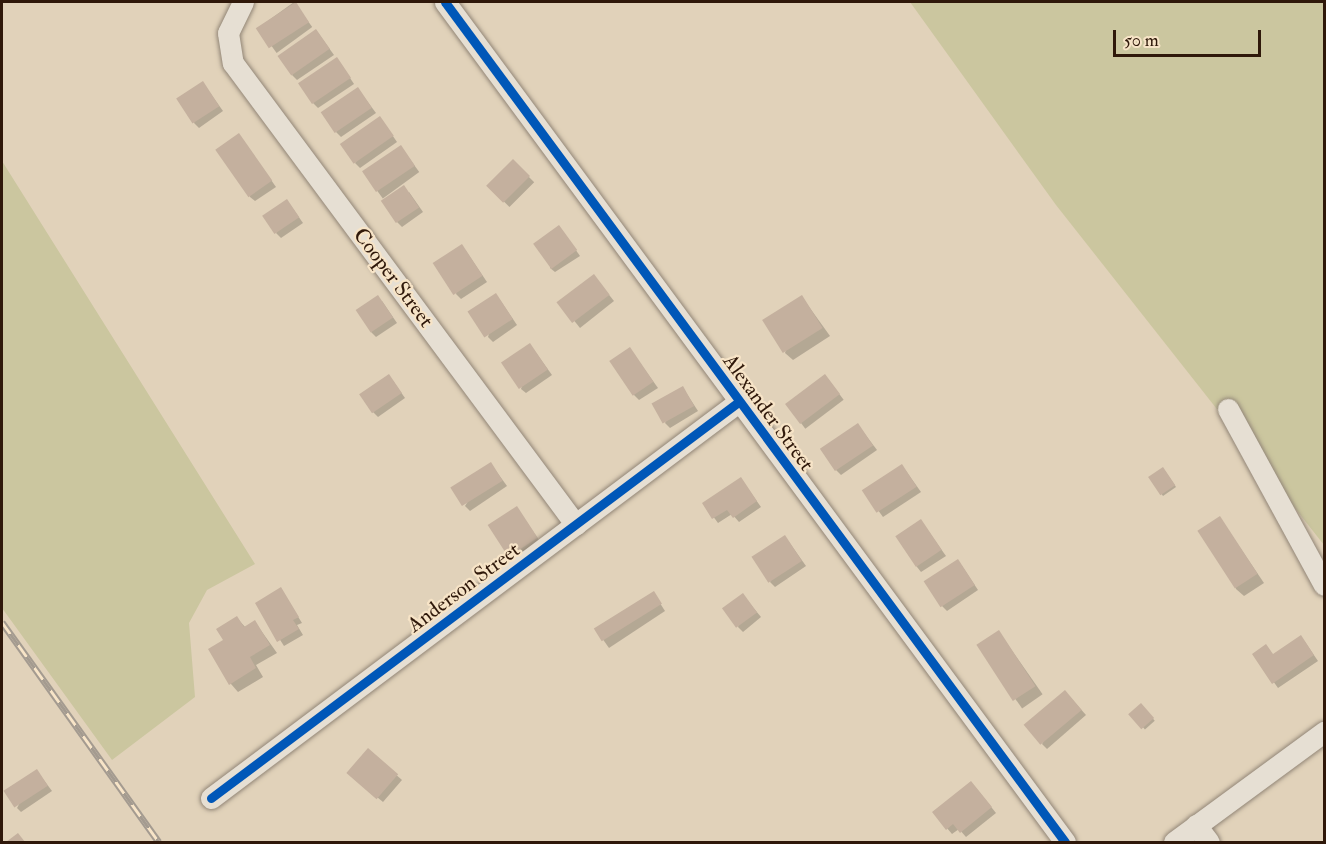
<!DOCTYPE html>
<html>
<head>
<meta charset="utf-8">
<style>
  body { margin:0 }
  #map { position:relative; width:1326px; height:844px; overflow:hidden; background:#e1d2ba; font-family:"IM FELL Double Pica",serif }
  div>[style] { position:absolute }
  .green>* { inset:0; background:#cbc69f }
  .shadow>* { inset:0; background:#0003; transform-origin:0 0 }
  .building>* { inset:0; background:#c4b09e; transform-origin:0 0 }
  .roads { filter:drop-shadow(0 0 2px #928677) drop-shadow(0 0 2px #928677) }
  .minor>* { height:21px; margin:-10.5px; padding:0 10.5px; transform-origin:10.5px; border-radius:10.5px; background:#e6dfd3 }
  .rail>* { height:7px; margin-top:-3.5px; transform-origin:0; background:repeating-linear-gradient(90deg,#f7e4c7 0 14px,#a49b90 0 28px); box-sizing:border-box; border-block:2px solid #a49b90 }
  .cycleway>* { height:9px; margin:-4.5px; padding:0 4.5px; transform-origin:4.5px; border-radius:4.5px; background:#0057b8 }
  span { translate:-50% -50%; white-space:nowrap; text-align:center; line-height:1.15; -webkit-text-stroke:4.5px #f7e4c7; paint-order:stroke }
  .street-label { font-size:21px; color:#2f180a }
  .frame { position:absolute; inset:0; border:3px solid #2f180a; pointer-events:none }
  .scale { position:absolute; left:1113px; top:30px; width:148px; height:27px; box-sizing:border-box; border:3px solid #2f180a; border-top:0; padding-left:8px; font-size:18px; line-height:21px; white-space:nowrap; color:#2f180a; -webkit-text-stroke:4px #f7e4c7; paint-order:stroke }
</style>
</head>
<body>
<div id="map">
  <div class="green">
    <i style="clip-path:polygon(910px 2px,1324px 2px,1324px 545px,1056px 205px)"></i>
    <i style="clip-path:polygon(2px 161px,255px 564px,207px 590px,189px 623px,195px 697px,112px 760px,2px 608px)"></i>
  </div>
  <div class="shadow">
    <i style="left:294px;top:2px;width:31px;height:44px;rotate:54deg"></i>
    <i style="clip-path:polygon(316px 30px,334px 55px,297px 80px,292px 75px)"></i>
    <i style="clip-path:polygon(341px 64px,354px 84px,318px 108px,313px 103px)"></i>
    <i style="clip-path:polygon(203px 83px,223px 111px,199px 128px,194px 123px)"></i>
    <i style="clip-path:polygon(358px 89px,376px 113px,341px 137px,336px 132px)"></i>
    <i style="clip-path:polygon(384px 123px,397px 142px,360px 168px,355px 163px)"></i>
    <i style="clip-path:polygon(243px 140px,276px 187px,255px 201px,250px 197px)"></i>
    <i style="left:401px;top:147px;width:31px;height:45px;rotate:54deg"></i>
    <i style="left:513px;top:161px;width:30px;height:35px;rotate:45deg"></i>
    <i style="clip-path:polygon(409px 192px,423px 212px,402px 227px,397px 222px)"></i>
    <i style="clip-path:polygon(291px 206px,303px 223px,281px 238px,276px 233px)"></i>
    <i style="clip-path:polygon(559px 226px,580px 256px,555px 272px,550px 268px)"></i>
    <i style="clip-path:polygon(466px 251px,487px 282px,461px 299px,456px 294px)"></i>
    <i style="clip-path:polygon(598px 281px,614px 301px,580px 328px,560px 303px)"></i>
    <i style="clip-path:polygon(802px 297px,830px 336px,793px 360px,785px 353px)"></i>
    <i style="clip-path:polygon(500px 300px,517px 325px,493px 342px,488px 337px)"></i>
    <i style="clip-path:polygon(382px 301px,397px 323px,376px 337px,371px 332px)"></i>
    <i style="clip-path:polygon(630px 349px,658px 388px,639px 400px,634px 395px)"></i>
    <i style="clip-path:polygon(534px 350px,552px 375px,526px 393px,521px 389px)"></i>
    <i style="left:825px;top:375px;width:31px;height:48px;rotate:53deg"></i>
    <i style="clip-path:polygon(393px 381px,405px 398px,378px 417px,373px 412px)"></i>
    <i style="clip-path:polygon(683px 388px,698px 411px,670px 428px,665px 423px)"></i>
    <i style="clip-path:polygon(858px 425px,877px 450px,841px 475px,836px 470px)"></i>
    <i style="clip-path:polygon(491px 464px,507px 486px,470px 511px,465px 506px)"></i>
    <i style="clip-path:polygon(906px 471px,921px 492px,883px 517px,864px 491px)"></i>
    <i style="clip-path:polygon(1165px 471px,1176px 487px,1163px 496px,1150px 478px)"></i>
    <i style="clip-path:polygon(741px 479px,761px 507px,739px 522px,732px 514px,718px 523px,704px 504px)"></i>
    <i style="clip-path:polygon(517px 508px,541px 543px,514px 561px,509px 556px)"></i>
    <i style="clip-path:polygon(1220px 518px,1264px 583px,1244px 596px,1236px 589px)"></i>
    <i style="clip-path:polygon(921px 521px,946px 556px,921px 572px,917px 567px)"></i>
    <i style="clip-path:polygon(789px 542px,806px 566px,775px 587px,770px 582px)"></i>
    <i style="clip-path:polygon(962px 566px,978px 590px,947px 611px,942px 606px)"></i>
    <i style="clip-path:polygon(281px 589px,302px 623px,297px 625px,303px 635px,284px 646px,257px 604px)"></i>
    <i style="clip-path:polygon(656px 597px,665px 611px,609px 648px,597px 631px)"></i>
    <i style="clip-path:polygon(747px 600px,761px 617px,743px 632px,738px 627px)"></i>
    <i style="clip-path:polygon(237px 618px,246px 628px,255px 622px,277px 653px,256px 665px,263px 677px,238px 692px,231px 684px,225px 641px)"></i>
    <i style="left:999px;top:632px;width:76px;height:25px;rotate:55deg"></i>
    <i style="clip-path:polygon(1305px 642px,1318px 661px,1278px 688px,1254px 654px,1273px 655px)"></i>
    <i style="clip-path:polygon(1070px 697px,1086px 715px,1047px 749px,1042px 744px)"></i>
    <i style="left:1141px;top:705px;width:21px;height:13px;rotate:49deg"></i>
    <i style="clip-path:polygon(368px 750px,402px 780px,383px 802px,354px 778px)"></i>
    <i style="clip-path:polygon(37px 771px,52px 791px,21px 812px,17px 808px)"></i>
    <i style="clip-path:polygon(976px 788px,996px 813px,966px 837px,959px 829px,952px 834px,934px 813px)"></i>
  </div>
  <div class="building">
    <i style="left:296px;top:2px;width:24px;height:48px;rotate:57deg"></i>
    <i style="left:316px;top:29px;width:24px;height:47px;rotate:55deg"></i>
    <i style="left:337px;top:57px;width:25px;height:47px;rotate:56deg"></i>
    <i style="left:203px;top:81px;width:30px;height:32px;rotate:57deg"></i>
    <i style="left:358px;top:87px;width:25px;height:45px;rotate:56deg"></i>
    <i style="left:380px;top:116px;width:24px;height:49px;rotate:55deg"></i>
    <i style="left:239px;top:133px;width:58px;height:29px;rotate:55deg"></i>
    <i style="left:401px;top:145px;width:25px;height:47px;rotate:56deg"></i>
    <i style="left:513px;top:159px;width:24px;height:38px;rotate:45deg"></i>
    <i style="left:404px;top:185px;width:27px;height:28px;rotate:56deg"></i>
    <i style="left:287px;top:199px;width:22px;height:30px;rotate:56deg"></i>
    <i style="left:559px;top:225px;width:31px;height:32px;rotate:54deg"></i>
    <i style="left:462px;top:244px;width:38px;height:35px;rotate:57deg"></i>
    <i style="left:594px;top:274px;width:26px;height:47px;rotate:53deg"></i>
    <i style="left:496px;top:293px;width:31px;height:34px;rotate:57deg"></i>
    <i style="left:378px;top:295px;width:27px;height:27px;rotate:56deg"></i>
    <i style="left:802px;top:295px;width:39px;height:47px;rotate:58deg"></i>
    <i style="left:530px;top:343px;width:32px;height:35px;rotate:56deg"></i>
    <i style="left:630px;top:347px;width:42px;height:25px;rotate:56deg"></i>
    <i style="left:389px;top:374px;width:23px;height:36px;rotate:56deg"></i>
    <i style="left:825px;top:374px;width:25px;height:50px;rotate:53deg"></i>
    <i style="left:683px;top:386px;width:23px;height:36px;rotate:61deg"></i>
    <i style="left:858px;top:423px;width:27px;height:46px;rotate:56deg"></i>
    <i style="left:491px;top:462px;width:22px;height:48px;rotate:58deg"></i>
    <i style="left:902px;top:464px;width:27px;height:48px;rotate:57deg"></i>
    <i style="left:1163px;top:467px;width:22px;height:18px;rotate:56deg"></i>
    <i style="clip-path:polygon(741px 477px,757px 501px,733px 518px,727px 510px,712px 519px,702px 503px)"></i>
    <i style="left:517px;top:506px;width:38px;height:35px;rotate:57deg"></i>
    <i style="left:1220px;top:516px;width:69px;height:27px;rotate:57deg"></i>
    <i style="left:921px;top:519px;width:37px;height:31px;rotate:56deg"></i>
    <i style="left:785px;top:535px;width:31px;height:40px;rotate:57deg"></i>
    <i style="left:958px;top:559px;width:31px;height:41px;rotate:57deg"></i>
    <i style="clip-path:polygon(281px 587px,299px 617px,293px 620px,299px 629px,277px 642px,255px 603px)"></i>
    <i style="left:654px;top:591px;width:15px;height:71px;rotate:58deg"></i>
    <i style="left:743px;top:593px;width:24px;height:26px;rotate:54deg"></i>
    <i style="clip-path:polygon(237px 616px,244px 627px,255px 620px,270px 645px,250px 657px,256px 668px,229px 685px,208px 649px,223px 640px,216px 629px)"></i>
    <i style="left:999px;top:630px;width:67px;height:27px;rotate:57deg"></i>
    <i style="clip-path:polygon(1301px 635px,1314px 655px,1272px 684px,1252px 654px,1266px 644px,1273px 654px)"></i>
    <i style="left:1065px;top:690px;width:26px;height:54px;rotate:50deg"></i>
    <i style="left:1141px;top:703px;width:20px;height:17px;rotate:49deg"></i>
    <i style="left:368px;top:748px;width:40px;height:33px;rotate:41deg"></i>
    <i style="left:37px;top:769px;width:20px;height:40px;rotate:57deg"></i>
    <i style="clip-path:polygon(971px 781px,992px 807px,960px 833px,953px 824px,946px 830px,932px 812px)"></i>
    <i style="clip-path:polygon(18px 833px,25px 842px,6px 842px)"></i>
  </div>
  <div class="roads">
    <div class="minor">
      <i style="left:243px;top:2px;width:34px;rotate:116deg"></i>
      <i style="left:228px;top:33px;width:30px;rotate:81deg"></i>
      <i style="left:233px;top:63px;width:575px;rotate:53.41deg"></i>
      <i style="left:445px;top:2px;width:1044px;rotate:53.57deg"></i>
      <i style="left:1228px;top:409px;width:200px;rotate:61.4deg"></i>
      <i style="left:211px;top:798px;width:658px;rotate:-36.9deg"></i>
      <i style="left:1196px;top:825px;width:21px;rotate:53deg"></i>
      <i style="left:1174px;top:842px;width:186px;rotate:-36.3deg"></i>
    </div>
  </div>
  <div class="rail">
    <i style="left:2px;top:622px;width:270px;rotate:54.5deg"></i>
  </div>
  <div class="cycleway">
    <i style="left:445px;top:2px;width:1044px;rotate:53.57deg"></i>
    <i style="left:211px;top:798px;width:658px;rotate:-36.9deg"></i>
  </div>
  <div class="street-label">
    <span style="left:393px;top:278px;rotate:53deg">Cooper Street</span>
    <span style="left:768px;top:413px;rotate:54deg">Alexander Street</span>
    <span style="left:464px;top:588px;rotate:-37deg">Anderson Street</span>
  </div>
  <div class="frame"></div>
  <div class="scale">50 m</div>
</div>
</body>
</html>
